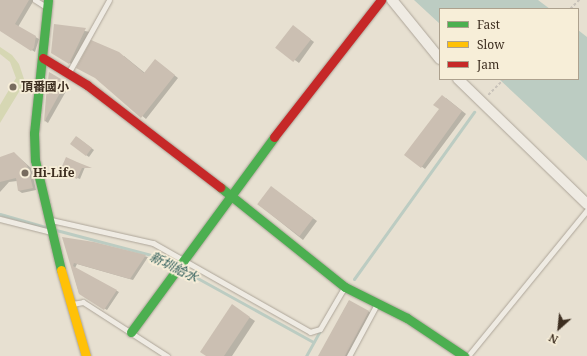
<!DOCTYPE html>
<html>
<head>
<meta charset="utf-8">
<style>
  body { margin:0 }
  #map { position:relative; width:587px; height:356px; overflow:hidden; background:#e7e0d1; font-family:"Noto Serif","Noto Sans TC",serif }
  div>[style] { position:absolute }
  .green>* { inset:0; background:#d6d7b3 }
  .water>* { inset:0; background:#bcccc2 }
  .shadow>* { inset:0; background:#0003 }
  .stream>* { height:3px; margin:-1.5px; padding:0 1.5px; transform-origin:1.5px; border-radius:1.5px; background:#bcccc2 }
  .building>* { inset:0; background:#cbbfb2; transform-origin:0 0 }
  .path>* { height:1.5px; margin-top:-0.75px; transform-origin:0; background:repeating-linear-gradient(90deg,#c8c2b9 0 3px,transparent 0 5px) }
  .roads { filter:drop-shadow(0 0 1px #ada599) drop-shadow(0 0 1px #ada599) }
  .lane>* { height:5px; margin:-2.5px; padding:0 2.5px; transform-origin:2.5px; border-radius:2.5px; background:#efebe3 }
  .street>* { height:10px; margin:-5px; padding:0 5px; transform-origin:5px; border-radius:5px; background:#efebe3 }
  .fast>* { height:9px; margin:-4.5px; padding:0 4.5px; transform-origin:4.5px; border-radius:4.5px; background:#4caf50 }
  .slow>* { height:9px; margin:-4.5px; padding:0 4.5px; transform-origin:4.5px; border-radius:4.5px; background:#ffc107 }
  .jam>* { height:9px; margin:-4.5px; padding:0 4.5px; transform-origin:4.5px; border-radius:4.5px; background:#c62828 }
  .dots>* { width:11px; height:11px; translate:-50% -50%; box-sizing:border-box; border:2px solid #f7eed8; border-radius:50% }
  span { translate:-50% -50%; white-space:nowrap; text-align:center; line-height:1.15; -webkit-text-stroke:3.5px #f7eed8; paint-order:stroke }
  .poi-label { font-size:12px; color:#3d2e20; font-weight:700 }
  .left { translate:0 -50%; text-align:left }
  .water-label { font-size:13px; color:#2f5d5a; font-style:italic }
  .legend { position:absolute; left:439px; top:8px; width:140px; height:72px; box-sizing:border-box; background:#f7eed8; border:1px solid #ada18e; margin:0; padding:5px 7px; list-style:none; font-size:12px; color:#3d2e20 }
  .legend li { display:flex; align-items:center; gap:8px; height:20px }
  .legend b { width:20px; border:1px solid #ada18e }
  .north { position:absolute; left:539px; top:308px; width:40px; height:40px; -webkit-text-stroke:3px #f7eed8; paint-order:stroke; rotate:207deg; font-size:11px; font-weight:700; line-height:16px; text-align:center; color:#3d2e20 }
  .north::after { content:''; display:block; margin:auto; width:14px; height:18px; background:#3d2e20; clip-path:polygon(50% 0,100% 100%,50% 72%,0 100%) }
</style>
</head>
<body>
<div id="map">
  <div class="green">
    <i style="clip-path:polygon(0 47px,12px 55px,19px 64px,25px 82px,0 123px,0 105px,16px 78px,10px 62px,0 54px)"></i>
  </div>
  <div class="water">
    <i style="clip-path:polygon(414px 0,538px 0,550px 9px,440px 9px,440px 24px)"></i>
    <i style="clip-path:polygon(578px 30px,587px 37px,587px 161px,499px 79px,578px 79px)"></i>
  </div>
  <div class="shadow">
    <i style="clip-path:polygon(0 0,34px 0,18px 27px,39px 39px,35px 52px,0 30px)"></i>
    <i style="clip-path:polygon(55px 25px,90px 32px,73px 65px,52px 52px)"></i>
    <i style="clip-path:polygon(297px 29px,314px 42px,299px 63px,278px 48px)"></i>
    <i style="clip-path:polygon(124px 56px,145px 73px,159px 63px,178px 78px,146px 119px,96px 78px)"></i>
    <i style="clip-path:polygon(50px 73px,69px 86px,48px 123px,45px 121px)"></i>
    <i style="clip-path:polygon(446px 98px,466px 114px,425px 169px,406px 155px,440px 109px)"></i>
    <i style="clip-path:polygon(77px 137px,94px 150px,89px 157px,86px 155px)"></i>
    <i style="clip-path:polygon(14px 153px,31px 168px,36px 190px,22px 193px,19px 191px,17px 181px,9px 182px,0 192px,0 175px)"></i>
    <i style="clip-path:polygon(85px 167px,80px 179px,63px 172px)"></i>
    <i style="clip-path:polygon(275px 190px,317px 221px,303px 240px,258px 204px)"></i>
    <i style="clip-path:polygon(64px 239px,93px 243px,148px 257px,133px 280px,77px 264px,75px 268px,119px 292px,107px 310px,79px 293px)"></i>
    <i style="clip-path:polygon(349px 301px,371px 313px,349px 356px,319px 356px)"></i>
    <i style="clip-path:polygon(237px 309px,255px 321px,232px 356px,208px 356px)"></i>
  </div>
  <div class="stream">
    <i style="left:0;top:214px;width:48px;rotate:15.8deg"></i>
    <i style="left:56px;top:230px;width:106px;rotate:14.7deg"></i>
    <i style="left:159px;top:257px;width:17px;rotate:28deg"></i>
    <i style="left:181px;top:269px;width:151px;rotate:28.9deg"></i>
    <i style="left:354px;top:279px;width:206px;rotate:-54.3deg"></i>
    <i style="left:306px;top:356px;width:31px;rotate:-61deg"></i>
  </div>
  <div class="building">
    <i style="clip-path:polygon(0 0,29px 0,15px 24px,36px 36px,34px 48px,31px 51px,0 31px)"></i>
    <i style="clip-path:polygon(54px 24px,86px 28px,69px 64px,51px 53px)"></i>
    <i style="left:293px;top:25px;width:23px;height:29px;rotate:38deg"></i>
    <i style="clip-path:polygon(91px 40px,119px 52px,144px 73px,155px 59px,175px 75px,141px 118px,95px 78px,76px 68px)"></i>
    <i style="clip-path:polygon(49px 72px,66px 82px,44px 122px,46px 97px)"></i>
    <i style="clip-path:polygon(442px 95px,462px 111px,421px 168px,404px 155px,439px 109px,433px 105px)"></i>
    <i style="left:76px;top:136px;width:20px;height:10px;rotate:37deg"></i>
    <i style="clip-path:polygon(14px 152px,27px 165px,33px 188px,18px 191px,16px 178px,0 182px,0 157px)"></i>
    <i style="clip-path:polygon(66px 157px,77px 162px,92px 168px,82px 168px,77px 179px,60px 171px)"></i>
    <i style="left:271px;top:186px;width:53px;height:23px;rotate:37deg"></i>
    <i style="clip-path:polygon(62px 237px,94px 242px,146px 255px,130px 279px,74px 263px,73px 266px,117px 290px,104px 310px,79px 294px)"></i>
    <i style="clip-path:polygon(349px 300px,369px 311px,345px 356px,318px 356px)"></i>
    <i style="clip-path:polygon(232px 304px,250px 317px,224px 356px,206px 356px,200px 352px)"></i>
  </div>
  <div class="path">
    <i style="left:570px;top:9px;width:13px;rotate:-45deg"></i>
    <i style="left:488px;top:95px;width:23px;rotate:-45deg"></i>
  </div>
  <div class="roads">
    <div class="lane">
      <i style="left:35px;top:0;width:13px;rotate:32deg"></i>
      <i style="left:69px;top:72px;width:82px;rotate:-60.9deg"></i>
      <i style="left:0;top:219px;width:53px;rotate:14.3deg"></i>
      <i style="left:51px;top:220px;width:105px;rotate:12.7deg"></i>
      <i style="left:153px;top:243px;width:180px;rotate:29.5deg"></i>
      <i style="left:310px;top:332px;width:10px;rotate:-17deg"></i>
      <i style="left:320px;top:329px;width:48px;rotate:-59.7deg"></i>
      <i style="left:72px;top:304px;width:11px;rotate:-10deg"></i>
      <i style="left:83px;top:302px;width:100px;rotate:32.7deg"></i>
      <i style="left:349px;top:356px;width:59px;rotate:-61.7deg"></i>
      <i style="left:468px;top:356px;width:188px;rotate:-50.8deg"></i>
    </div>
    <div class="street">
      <i style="left:392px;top:0;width:76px;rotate:50.9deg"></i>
      <i style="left:458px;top:79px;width:180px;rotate:44.1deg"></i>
    </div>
    <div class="fast">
      <i style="left:48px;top:0;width:134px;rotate:96deg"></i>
      <i style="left:34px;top:133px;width:27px;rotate:88deg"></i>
      <i style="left:35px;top:160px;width:113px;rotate:76.7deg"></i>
      <i style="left:220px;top:187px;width:160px;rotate:38.7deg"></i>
      <i style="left:345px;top:287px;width:69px;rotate:26.6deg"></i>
      <i style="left:407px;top:318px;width:69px;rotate:33.7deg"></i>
      <i style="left:131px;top:332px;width:242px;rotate:-53.7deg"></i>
    </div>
    <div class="slow">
      <i style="left:61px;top:270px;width:90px;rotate:73.8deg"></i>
    </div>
    <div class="jam">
      <i style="left:43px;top:58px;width:52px;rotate:31.5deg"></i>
      <i style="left:87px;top:85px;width:168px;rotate:37.5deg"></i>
      <i style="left:274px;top:137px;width:174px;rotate:-52deg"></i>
    </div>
  </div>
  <div class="dots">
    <i style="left:13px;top:87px;background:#786c5e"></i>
    <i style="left:25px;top:173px;background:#786c5e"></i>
  </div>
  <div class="poi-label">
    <span class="left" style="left:21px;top:87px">頂番國小</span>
    <span class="left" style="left:33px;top:173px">Hi-Life</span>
  </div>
  <div class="water-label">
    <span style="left:174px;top:267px;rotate:26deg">新圳給水</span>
  </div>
  <ul class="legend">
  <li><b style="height:5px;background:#4caf50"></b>Fast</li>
  <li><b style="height:5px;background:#ffc107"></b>Slow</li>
  <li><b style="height:5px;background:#c62828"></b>Jam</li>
  </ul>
  <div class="north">N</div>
</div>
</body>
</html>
